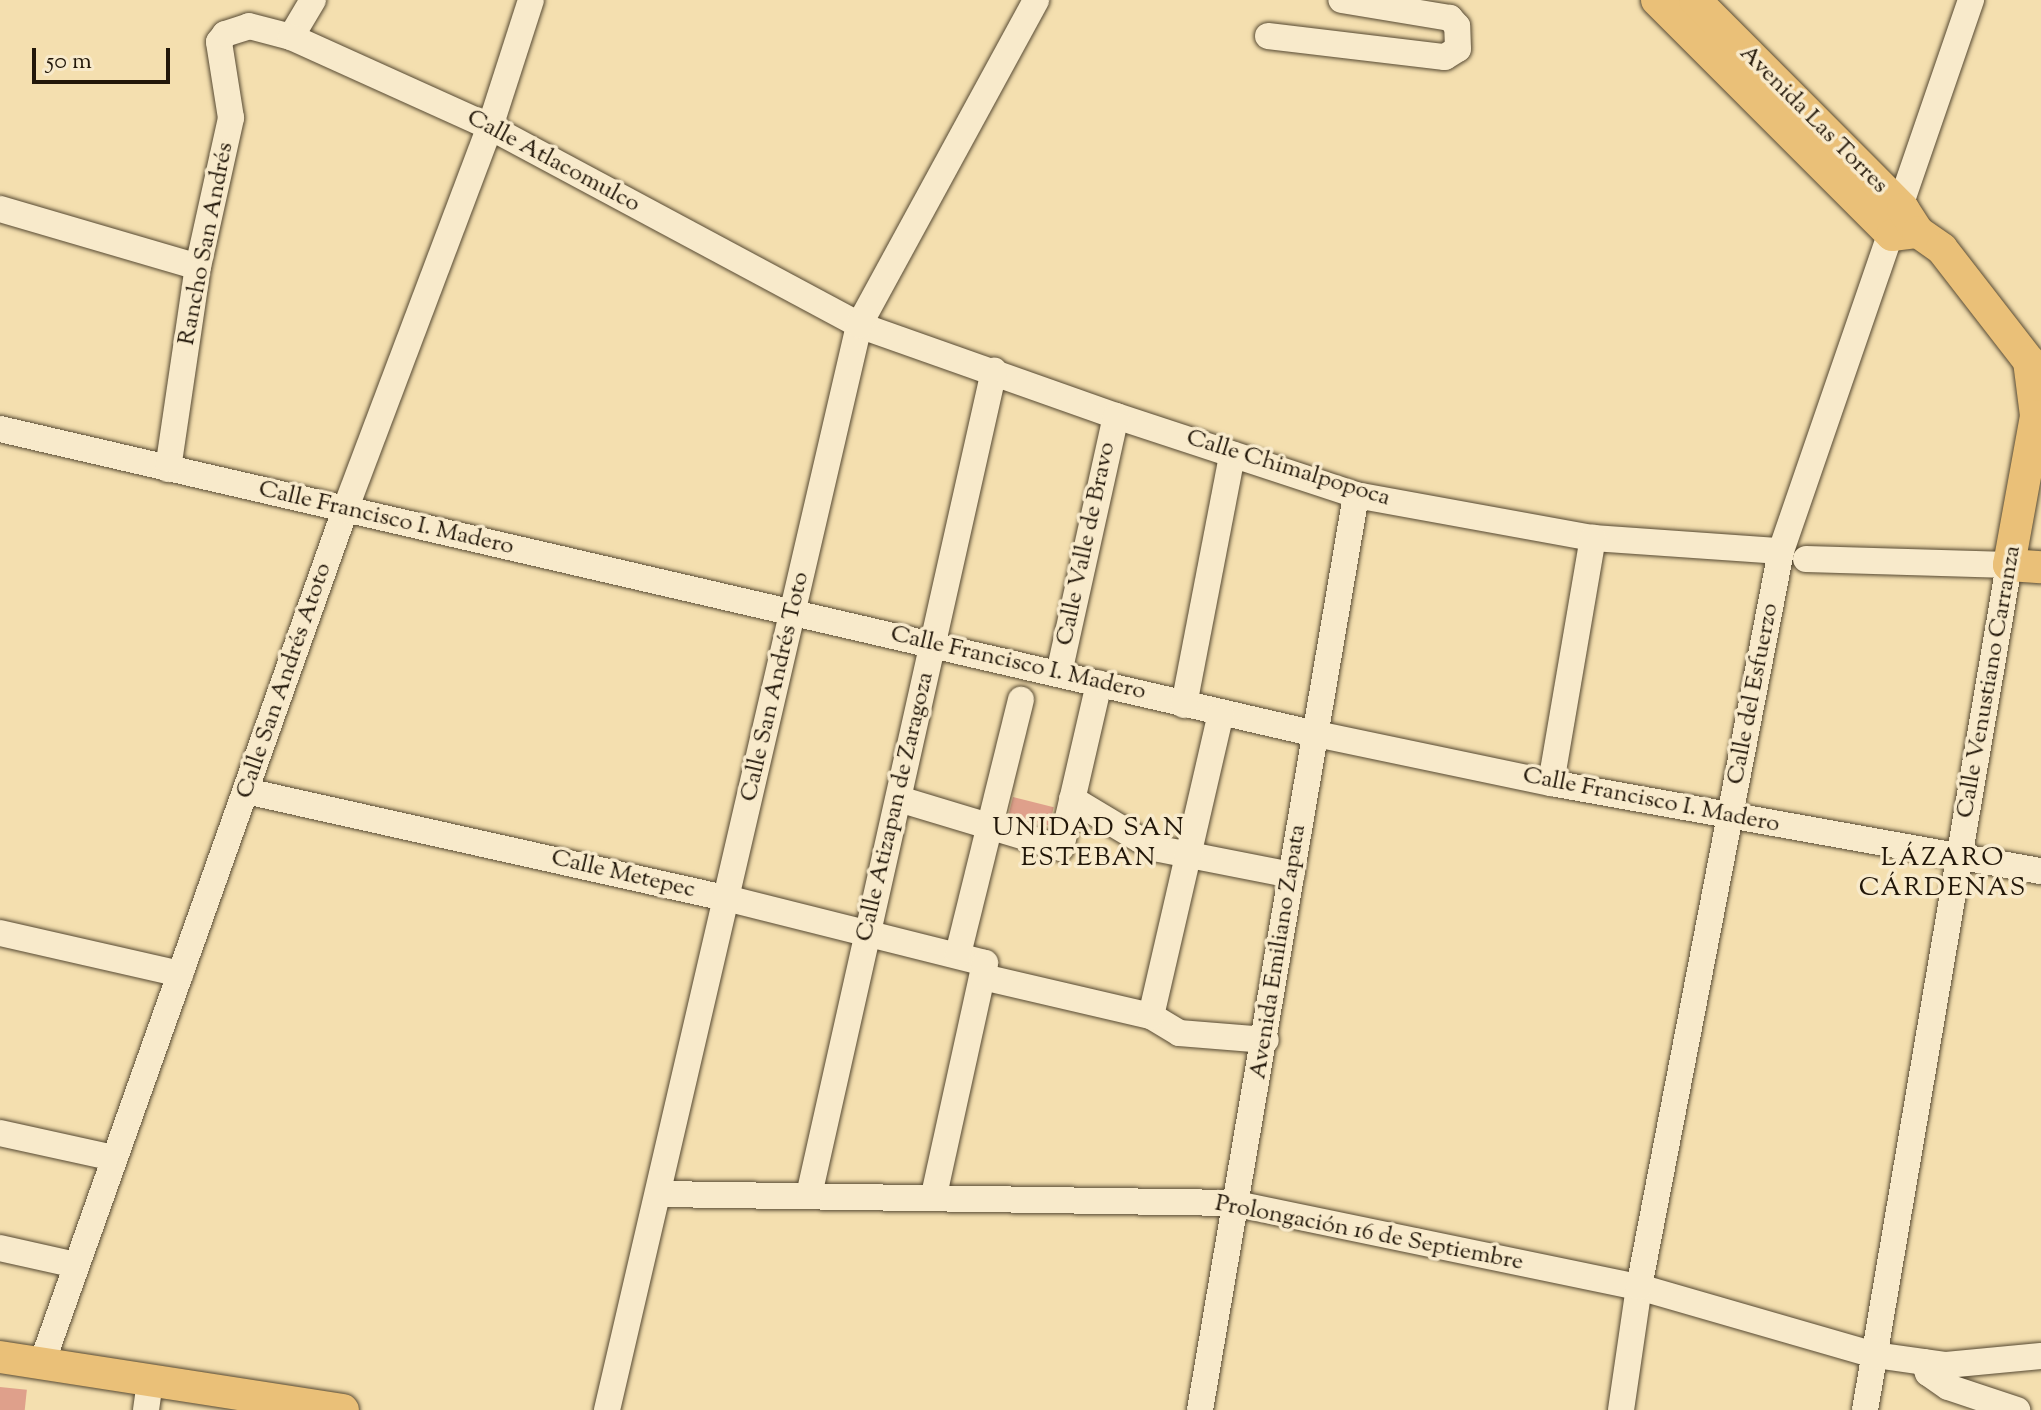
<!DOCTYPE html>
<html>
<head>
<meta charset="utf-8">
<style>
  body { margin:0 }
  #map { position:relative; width:2041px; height:1410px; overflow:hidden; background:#f4dfaf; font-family:"Sorts Mill Goudy",serif }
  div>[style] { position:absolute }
  .building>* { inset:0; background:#dfa08b; transform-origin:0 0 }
  .roads { filter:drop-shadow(0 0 2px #564932) drop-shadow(0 0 2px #564932) }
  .minor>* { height:26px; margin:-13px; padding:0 13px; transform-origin:13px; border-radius:13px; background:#f8eacb }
  .major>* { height:32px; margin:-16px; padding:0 16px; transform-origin:16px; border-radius:16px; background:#eac078 }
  span { translate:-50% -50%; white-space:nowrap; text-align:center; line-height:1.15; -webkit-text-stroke:7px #f8eacb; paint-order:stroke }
  .street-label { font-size:24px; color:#221709 }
  .neighbourhood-label { font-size:26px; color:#221709; letter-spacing:2px }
  .scale { position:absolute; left:32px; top:48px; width:138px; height:36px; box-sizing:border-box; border:4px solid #221709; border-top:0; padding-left:10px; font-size:24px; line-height:28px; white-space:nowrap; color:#221709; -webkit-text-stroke:6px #f8eacb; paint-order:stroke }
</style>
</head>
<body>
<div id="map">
  <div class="building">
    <i style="left:1013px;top:797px;width:42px;height:19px;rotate:14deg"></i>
    <i style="left:0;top:1387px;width:27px;height:23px;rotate:6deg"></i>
  </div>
  <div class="roads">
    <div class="minor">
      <i style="left:1268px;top:36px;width:178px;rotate:6.8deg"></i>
      <i style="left:1445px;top:57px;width:15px;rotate:-32deg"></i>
      <i style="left:1458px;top:49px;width:23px;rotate:-92deg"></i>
      <i style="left:1457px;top:26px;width:11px;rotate:-131deg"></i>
      <i style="left:1450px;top:18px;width:110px;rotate:-170.6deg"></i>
      <i style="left:291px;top:37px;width:43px;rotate:-59.3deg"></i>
      <i style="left:0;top:209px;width:206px;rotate:16.3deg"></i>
      <i style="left:0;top:429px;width:1351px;rotate:13.05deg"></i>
      <i style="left:1316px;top:734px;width:240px;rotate:11.8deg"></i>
      <i style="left:1551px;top:783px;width:498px;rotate:10.2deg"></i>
      <i style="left:168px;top:469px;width:204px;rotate:-81.6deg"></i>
      <i style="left:198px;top:267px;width:153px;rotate:-77.5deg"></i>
      <i style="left:231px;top:118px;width:77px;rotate:-99deg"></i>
      <i style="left:219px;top:42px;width:10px;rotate:-53deg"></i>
      <i style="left:225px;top:34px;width:25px;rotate:-18deg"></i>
      <i style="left:249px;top:26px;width:43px;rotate:14.7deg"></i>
      <i style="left:291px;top:37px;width:218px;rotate:24.3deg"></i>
      <i style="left:490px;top:127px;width:419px;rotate:28.2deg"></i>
      <i style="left:859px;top:325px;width:273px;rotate:19.5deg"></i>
      <i style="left:1116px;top:416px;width:253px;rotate:18.2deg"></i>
      <i style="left:1356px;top:495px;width:241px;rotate:10.3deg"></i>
      <i style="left:1593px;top:538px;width:188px;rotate:4deg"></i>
      <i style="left:1806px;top:559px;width:203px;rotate:1.7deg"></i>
      <i style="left:2009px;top:565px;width:857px;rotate:99.67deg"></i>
      <i style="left:1059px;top:673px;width:263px;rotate:-77.5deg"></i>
      <i style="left:1184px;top:705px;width:255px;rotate:-79.1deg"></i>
      <i style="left:1551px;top:783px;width:249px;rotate:-80.3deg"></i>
      <i style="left:246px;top:791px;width:492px;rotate:12.6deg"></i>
      <i style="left:726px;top:898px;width:267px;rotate:14.1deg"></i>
      <i style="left:985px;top:963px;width:238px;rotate:102.4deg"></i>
      <i style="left:899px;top:799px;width:169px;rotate:16.8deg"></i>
      <i style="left:1061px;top:848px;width:169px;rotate:-77deg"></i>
      <i style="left:1072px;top:799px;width:96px;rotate:30.9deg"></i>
      <i style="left:1154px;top:848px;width:140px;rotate:11.1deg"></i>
      <i style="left:0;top:933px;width:185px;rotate:12.8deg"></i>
      <i style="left:958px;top:954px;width:262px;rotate:-76.1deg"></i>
      <i style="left:983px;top:977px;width:172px;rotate:13.1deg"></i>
      <i style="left:1151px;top:1016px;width:33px;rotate:31deg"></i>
      <i style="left:1179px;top:1033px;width:87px;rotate:4.6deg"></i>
      <i style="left:1151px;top:1016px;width:311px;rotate:-77deg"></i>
      <i style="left:0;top:1133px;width:117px;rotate:12.4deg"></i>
      <i style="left:660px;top:1194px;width:572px;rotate:0.9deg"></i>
      <i style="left:1232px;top:1203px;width:416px;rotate:11.7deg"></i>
      <i style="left:1639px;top:1287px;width:246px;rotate:16.1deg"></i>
      <i style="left:1875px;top:1355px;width:72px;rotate:8deg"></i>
      <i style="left:1946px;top:1365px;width:95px;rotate:-5.4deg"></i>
      <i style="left:809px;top:1195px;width:845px;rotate:-77.35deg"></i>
      <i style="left:0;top:1248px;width:78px;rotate:12.6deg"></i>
      <i style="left:1924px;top:1362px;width:12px;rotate:70deg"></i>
      <i style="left:1928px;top:1373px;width:24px;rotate:35deg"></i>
      <i style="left:1948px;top:1387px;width:73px;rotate:18.4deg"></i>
      <i style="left:42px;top:1363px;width:905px;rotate:-70.44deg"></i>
      <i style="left:345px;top:510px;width:410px;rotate:-69.3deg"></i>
      <i style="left:490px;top:127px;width:133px;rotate:-72.1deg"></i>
      <i style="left:146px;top:1410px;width:30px;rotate:-82deg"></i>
      <i style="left:607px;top:1410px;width:1114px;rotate:-76.92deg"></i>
      <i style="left:859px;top:325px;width:370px;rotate:-61.4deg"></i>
      <i style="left:1200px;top:1410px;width:928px;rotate:-80.32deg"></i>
      <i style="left:1621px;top:1410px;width:124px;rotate:-81.7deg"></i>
      <i style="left:1639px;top:1287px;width:750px;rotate:-79.08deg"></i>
      <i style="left:1781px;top:551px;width:583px;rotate:-70.97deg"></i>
    </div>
    <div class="major">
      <i style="left:1657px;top:0;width:332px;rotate:45deg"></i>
      <i style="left:1892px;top:235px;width:26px;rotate:-7deg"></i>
      <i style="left:1695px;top:0;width:295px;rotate:45.1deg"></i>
      <i style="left:1903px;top:209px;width:27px;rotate:57deg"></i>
      <i style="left:1918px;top:232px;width:29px;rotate:35deg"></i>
      <i style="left:1942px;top:249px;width:142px;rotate:52.2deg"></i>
      <i style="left:2029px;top:361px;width:55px;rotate:82.7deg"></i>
      <i style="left:2036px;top:416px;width:151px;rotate:100.3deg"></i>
      <i style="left:2009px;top:565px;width:32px;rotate:4deg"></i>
      <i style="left:0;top:1357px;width:347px;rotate:8.8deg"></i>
    </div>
  </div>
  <div class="street-label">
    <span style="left:1813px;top:120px;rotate:45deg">Avenida Las Torres</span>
    <span style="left:553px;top:162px;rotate:28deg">Calle Atlacomulco</span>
    <span style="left:207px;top:244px;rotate:-79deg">Rancho San Andrés</span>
    <span style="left:1288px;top:469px;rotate:17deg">Calle Chimalpopoca</span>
    <span style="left:386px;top:519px;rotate:13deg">Calle Francisco I. Madero</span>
    <span style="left:1087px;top:544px;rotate:-78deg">Calle Valle de Bravo</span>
    <span style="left:1018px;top:664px;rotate:13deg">Calle Francisco I. Madero</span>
    <span style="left:285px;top:681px;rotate:-71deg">Calle San Andrés Atoto</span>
    <span style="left:1990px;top:682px;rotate:-80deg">Calle Venustiano Carranza</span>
    <span style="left:776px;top:687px;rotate:-77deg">Calle San Andrés Toto</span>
    <span style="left:1754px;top:694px;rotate:-79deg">Calle del Esfuerzo</span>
    <span style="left:1651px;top:801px;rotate:11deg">Calle Francisco I. Madero</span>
    <span style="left:896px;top:807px;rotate:-77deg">Calle Atizapan de Zaragoza</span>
    <span style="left:623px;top:875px;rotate:13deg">Calle Metepec</span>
    <span style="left:1279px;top:952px;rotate:-81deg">Avenida Emiliano Zapata</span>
    <span style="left:1369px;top:1234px;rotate:11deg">Prolongación 16 de Septiembre</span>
  </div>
  <div class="neighbourhood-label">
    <span style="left:1089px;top:844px">UNIDAD SAN<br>ESTEBAN</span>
    <span style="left:1943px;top:874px">LÁZARO<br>CÁRDENAS</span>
  </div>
  <div class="scale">50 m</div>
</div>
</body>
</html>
